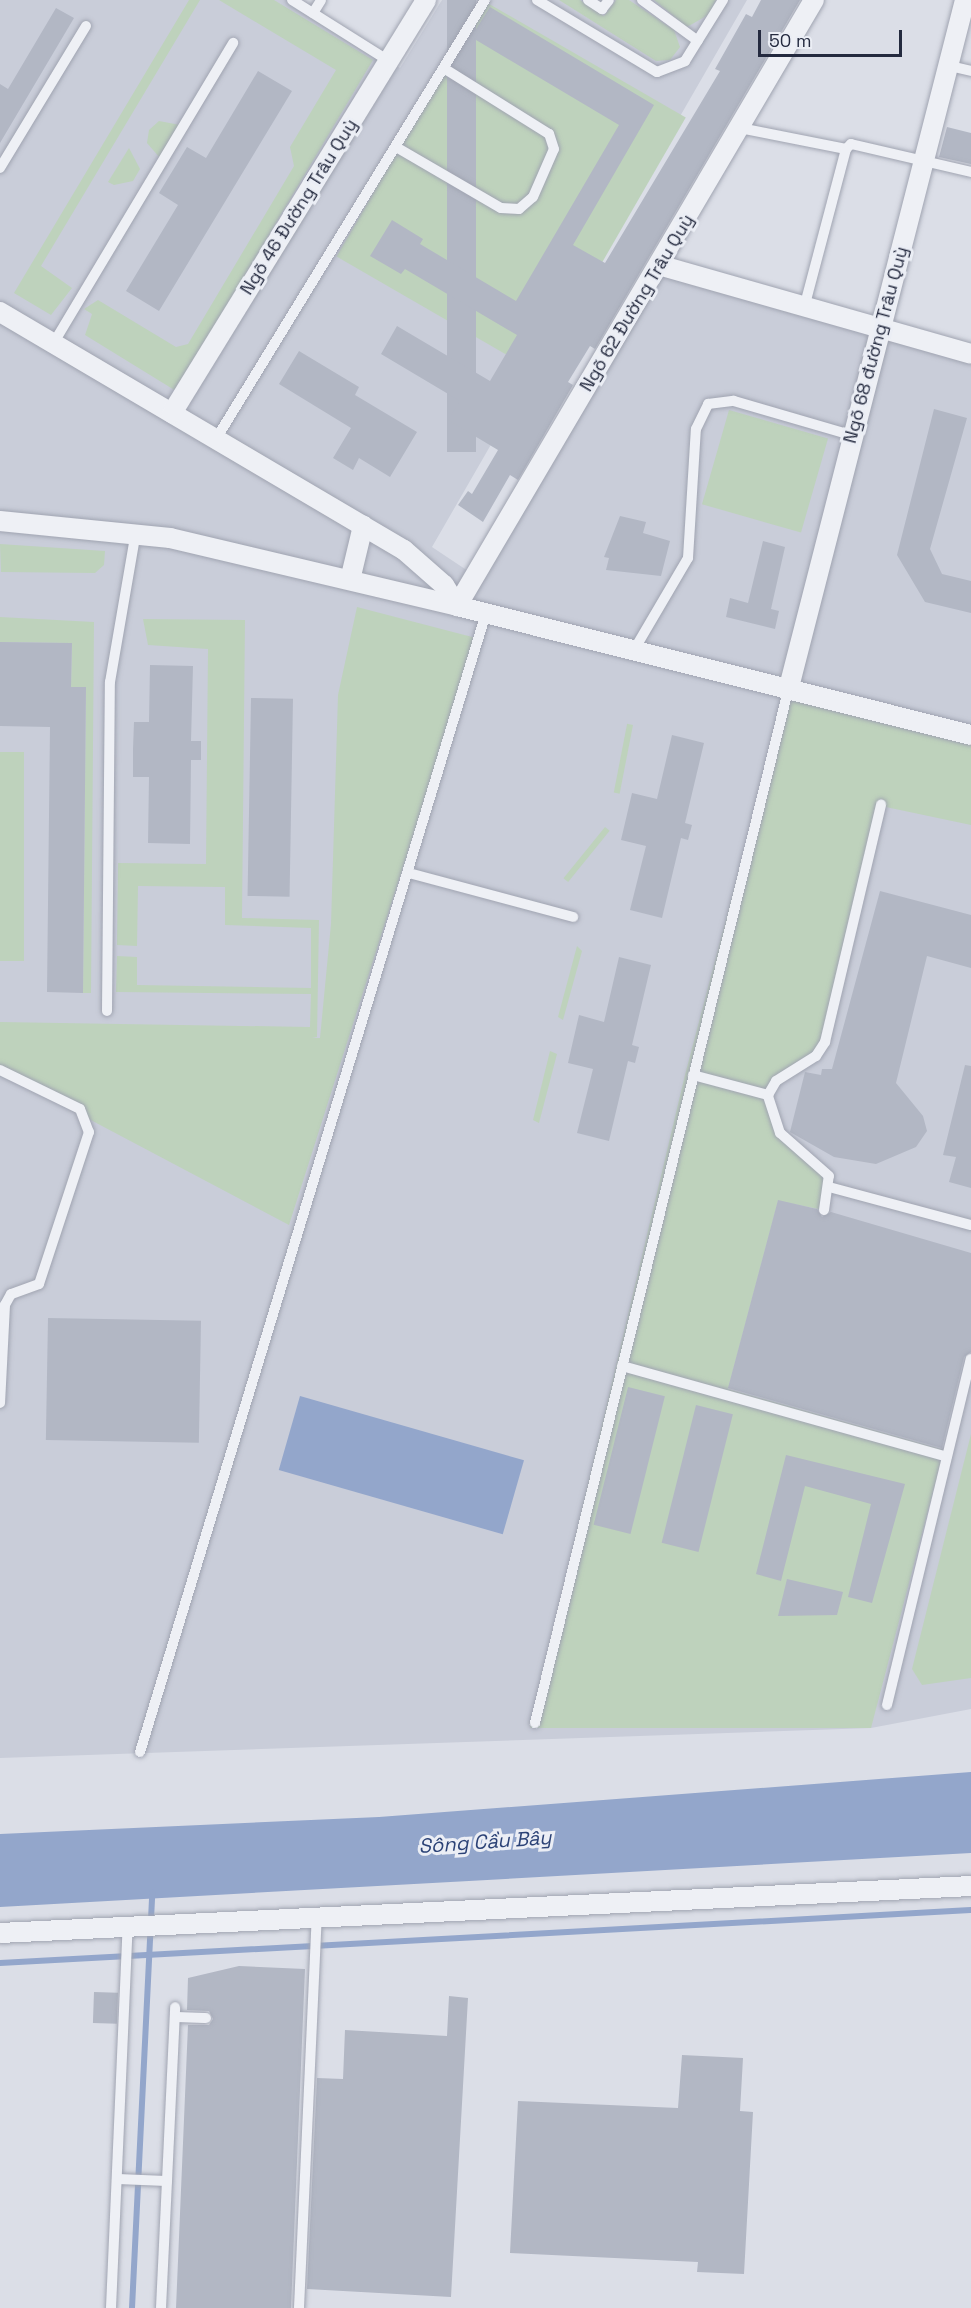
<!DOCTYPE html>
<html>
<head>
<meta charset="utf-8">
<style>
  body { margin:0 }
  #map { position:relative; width:971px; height:2308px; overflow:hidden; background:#dbdee7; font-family:"Space Grotesk",sans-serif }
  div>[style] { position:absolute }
  .built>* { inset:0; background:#c9cdd9 }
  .green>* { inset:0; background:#bed2bc; transform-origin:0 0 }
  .water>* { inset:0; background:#93a6cb; transform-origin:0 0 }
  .stream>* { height:6px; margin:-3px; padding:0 3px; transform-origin:3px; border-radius:3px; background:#93a6cb }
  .building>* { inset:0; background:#b2b7c4; transform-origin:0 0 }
  .roads { filter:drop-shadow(0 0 2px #a0a4b1) drop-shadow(0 0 2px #a0a4b1) }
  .lane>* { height:10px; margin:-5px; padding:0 5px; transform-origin:5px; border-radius:5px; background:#eef0f5 }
  .street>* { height:20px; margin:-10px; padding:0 10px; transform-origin:10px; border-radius:10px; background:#eef0f5 }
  span { translate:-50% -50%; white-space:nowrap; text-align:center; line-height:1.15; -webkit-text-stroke:6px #ebeef5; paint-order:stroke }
  .street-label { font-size:18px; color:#242a3f }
  .water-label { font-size:20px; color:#2b4276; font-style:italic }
  .scale { position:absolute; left:758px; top:30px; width:144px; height:27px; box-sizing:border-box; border:3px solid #242a3f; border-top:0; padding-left:8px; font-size:18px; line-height:21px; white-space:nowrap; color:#242a3f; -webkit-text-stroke:4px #ebeef5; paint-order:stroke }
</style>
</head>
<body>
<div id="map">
  <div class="built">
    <i style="clip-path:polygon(0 0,287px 0,400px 68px,442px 0,747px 0,432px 547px,474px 575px,656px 270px,971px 355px,971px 1709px,871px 1728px,0 1758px)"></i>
  </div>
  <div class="green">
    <i style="clip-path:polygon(189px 0,200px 0,41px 266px,72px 288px,51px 315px,14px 293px)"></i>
    <i style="clip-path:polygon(219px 0,274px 0,373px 60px,176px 391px,85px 335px,92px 314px,84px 309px,98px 300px,176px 347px,188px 344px,294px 166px,290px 147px,336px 70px)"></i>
    <i style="clip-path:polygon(559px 0,580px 0,604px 16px,616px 0,629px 0,674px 30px,680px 47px,670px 60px,656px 61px)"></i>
    <i style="clip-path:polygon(654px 0,716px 0,708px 15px,687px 27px)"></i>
    <i style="left:484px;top:1px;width:233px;height:295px;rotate:30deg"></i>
    <i style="clip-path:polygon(159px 121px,180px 125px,160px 158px,147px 143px,149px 130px)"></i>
    <i style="clip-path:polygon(129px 148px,140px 169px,133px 181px,114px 185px,108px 182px)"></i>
    <i style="left:729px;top:410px;width:103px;height:98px;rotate:16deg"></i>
    <i style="clip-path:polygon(0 544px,105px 551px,104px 565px,95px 573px,1px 572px)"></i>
    <i style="clip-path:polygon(357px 607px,476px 638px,289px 1225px,0 1072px,0 1022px,310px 1027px,311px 994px,116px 992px,117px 956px,137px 957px,137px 985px,311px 988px,311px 928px,225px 925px,225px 887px,138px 886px,137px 946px,117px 945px,118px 863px,206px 864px,208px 649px,148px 645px,143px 619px,245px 620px,242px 918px,319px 920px,317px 1037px,312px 1038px,320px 1038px,331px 924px,338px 695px)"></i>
    <i style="clip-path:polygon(0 617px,94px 622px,91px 993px,83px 993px,86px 687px,71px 687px,72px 643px,0 642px)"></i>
    <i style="clip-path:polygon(786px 691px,971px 734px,971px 825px,881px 806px,816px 1056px,792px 1067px,768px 1095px,781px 1133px,829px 1176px,824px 1210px,778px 1201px,728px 1389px,944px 1450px,871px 1728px,530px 1728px,685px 1075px)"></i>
    <i style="left:633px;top:725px;width:70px;height:6px;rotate:101deg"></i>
    <i style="left:0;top:752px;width:24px;height:209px"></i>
    <i style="left:605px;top:827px;width:6px;height:66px;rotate:39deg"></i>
    <i style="clip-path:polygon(577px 946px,582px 951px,563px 1020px,558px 1017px)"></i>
    <i style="clip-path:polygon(550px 1051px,557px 1054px,539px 1123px,533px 1120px)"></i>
    <i style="clip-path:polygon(971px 1434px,971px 1678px,922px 1685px,912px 1669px)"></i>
  </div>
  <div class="water">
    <i style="left:300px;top:1396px;width:233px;height:77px;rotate:16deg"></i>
    <i style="clip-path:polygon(971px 1772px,971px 1853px,0 1907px,0 1834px,379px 1817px)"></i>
  </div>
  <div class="stream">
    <i style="left:0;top:1963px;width:972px;rotate:-3.12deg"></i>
    <i style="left:132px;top:2308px;width:416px;rotate:-87.2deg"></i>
  </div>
  <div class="building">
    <i style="left:447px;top:0;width:29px;height:452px"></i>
    <i style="clip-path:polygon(761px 0,800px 0,595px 349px,590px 346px,568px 382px,573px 385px,518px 480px,510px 475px,483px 522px,458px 505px,468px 491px,472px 494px,498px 450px,448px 420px,460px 401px,381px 354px,397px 326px,490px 381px,517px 335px,405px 269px,401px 274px,370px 256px,392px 220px,423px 239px,420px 244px,516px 301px,619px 125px,471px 37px,490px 7px,654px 105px,573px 245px,605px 263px,720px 71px,715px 69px,746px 14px,752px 17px)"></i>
    <i style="clip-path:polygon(56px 8px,74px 18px,0 143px,0 84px,8px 89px)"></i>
    <i style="clip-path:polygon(258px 71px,292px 91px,159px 311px,126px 291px,178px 205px,159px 193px,187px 147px,206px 158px)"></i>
    <i style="clip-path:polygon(947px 127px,971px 133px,971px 164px,939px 157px)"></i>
    <i style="clip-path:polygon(299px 351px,359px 387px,355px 395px,417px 432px,390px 477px,359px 458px,353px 470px,333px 458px,351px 428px,279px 384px)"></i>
    <i style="clip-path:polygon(934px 409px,967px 418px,930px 549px,942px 574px,971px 581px,971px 613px,925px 602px,897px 555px)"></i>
    <i style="clip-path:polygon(620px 516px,646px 522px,643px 533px,670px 541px,661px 576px,606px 570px,609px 558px,604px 557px)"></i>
    <i style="clip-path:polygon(763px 541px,785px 547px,771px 609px,779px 611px,775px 629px,726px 617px,730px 598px,748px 603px)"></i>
    <i style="clip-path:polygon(0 642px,72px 643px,71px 687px,86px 687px,83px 993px,47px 992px,50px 727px,0 726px)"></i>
    <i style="clip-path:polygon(150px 665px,193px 666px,191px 741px,201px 741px,201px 760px,191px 760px,190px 844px,148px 843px,149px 777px,133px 777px,133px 749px,134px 722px,149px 722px)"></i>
    <i style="left:251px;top:698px;width:42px;height:198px;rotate:1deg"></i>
    <i style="clip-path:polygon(672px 735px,704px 743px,685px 823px,692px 825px,688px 840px,681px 838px,662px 918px,630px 910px,646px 846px,621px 840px,632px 793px,657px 799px)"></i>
    <i style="clip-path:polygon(880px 891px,971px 915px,971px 968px,927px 956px,896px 1083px,923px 1116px,927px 1131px,916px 1147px,876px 1164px,834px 1157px,790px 1132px,805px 1072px,821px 1075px,822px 1069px,832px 1069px)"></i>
    <i style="clip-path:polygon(619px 957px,651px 965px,632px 1045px,639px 1047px,635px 1063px,628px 1061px,609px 1141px,577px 1133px,593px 1069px,568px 1063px,579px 1015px,604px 1022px)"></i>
    <i style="clip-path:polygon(965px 1065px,971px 1066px,971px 1188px,949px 1182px,956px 1157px,943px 1155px)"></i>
    <i style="clip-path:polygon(778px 1200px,817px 1209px,822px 1217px,831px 1212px,971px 1253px,971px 1352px,964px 1357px,942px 1448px,728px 1388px)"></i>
    <i style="left:48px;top:1318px;width:153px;height:122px;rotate:1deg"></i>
    <i style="left:628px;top:1387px;width:38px;height:142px;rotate:14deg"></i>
    <i style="left:696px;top:1405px;width:38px;height:142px;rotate:14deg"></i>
    <i style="clip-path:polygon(786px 1455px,905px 1484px,872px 1603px,848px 1597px,871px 1504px,805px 1486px,781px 1581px,756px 1574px)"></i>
    <i style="clip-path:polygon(787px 1579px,843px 1592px,837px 1615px,778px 1616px)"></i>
    <i style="clip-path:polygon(239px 1966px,305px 1969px,291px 2308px,176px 2308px,188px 2025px,209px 2025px,213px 2019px,209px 2011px,187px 2010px,188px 1978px)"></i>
    <i style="left:94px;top:1992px;width:24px;height:31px;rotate:2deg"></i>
    <i style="clip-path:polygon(449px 1996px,468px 1998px,451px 2297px,307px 2289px,317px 2078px,343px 2079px,345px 2030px,447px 2036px)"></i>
    <i style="clip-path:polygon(682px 2055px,743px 2058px,740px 2111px,753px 2112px,744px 2274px,697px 2272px,698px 2262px,510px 2253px,518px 2101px,678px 2108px)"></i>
  </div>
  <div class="roads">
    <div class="lane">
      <i style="left:292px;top:0;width:115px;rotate:32.2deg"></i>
      <i style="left:537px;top:0;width:140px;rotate:31deg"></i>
      <i style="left:657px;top:72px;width:30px;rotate:-21deg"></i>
      <i style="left:685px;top:61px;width:72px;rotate:-58.1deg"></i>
      <i style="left:588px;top:0;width:17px;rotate:33deg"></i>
      <i style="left:602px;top:9px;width:11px;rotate:-52deg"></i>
      <i style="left:642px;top:0;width:69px;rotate:36.2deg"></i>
      <i style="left:313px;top:13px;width:15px;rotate:-58deg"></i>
      <i style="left:950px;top:66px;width:22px;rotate:13deg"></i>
      <i style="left:740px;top:128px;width:108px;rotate:11.2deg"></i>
      <i style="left:846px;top:149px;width:7px;rotate:-45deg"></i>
      <i style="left:851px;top:144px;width:123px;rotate:13.1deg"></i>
      <i style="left:396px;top:147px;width:121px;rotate:30.2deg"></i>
      <i style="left:501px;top:208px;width:18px;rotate:3deg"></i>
      <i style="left:519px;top:209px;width:18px;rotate:-41deg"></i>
      <i style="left:533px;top:197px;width:52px;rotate:-66.4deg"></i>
      <i style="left:554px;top:149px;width:16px;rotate:-108deg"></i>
      <i style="left:549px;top:134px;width:123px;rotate:-148deg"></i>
      <i style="left:0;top:168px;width:166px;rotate:-58.8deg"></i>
      <i style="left:804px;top:308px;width:164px;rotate:-75.2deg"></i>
      <i style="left:53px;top:344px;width:351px;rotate:-59.1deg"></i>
      <i style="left:216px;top:439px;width:515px;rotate:-58.5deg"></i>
      <i style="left:634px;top:650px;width:107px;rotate:-59.6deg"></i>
      <i style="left:688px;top:558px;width:129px;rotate:-86.5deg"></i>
      <i style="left:696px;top:429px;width:28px;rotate:-64deg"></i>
      <i style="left:708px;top:404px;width:26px;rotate:-7deg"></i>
      <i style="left:734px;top:401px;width:122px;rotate:16.2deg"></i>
      <i style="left:409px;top:873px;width:170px;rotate:15deg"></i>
      <i style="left:107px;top:1011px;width:329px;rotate:-89.5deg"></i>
      <i style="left:110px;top:682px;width:152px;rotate:-80.2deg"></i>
      <i style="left:0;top:1070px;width:89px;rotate:26deg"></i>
      <i style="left:80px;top:1109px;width:25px;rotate:69deg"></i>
      <i style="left:89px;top:1132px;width:160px;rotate:108.2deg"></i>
      <i style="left:39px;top:1284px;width:30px;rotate:160deg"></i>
      <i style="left:11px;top:1294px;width:13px;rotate:119deg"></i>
      <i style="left:5px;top:1305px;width:98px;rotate:92.9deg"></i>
      <i style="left:693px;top:1075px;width:78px;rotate:14.9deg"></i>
      <i style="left:829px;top:1187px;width:147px;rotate:15deg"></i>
      <i style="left:824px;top:1210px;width:34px;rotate:-82deg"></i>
      <i style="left:829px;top:1176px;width:65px;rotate:-138.7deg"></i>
      <i style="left:780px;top:1133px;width:40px;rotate:-108deg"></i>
      <i style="left:768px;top:1095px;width:16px;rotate:-60deg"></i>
      <i style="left:776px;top:1081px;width:47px;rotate:-32deg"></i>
      <i style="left:816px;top:1056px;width:17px;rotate:-57deg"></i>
      <i style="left:825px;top:1042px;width:244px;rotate:-76.7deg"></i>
      <i style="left:622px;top:1366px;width:337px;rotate:15.6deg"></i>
      <i style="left:887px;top:1705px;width:356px;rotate:-76.4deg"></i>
      <i style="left:535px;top:1723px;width:1063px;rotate:-76.23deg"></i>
      <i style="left:140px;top:1752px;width:1190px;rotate:-73.1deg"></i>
      <i style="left:175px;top:2017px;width:31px;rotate:2deg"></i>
      <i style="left:117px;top:2179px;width:50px;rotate:2.3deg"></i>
      <i style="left:111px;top:2308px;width:382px;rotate:-87.5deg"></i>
      <i style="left:161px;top:2308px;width:301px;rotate:-87.3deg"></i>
      <i style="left:299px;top:2308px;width:391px;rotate:-87.4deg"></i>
    </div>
    <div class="street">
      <i style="left:659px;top:265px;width:324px;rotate:15.9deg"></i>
      <i style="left:0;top:312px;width:469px;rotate:30.5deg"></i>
      <i style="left:404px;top:550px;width:53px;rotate:41.2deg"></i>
      <i style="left:444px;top:585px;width:25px;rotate:58deg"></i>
      <i style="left:457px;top:606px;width:530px;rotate:14.09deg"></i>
      <i style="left:172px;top:413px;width:485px;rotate:-58.4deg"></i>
      <i style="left:0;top:521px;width:171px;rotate:5.7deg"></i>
      <i style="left:170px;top:538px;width:295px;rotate:13.3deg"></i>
      <i style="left:457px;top:606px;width:703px;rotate:-59.5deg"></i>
      <i style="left:350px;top:580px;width:56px;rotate:-76.5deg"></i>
      <i style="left:788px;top:691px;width:713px;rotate:-75.63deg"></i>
      <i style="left:0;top:1933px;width:972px;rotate:-2.77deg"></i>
    </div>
  </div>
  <div class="street-label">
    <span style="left:299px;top:207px;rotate:-58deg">Ngõ 46 Đường Trâu Quỳ</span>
    <span style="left:637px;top:303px;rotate:-59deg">Ngõ 62 Đường Trâu Quỳ</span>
    <span style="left:876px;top:345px;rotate:-75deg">Ngõ 68 đường Trâu Quỳ</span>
  </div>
  <div class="water-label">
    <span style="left:485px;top:1842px;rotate:-4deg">Sông Cầu Bây</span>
  </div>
  <div class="scale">50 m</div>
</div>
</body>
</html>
